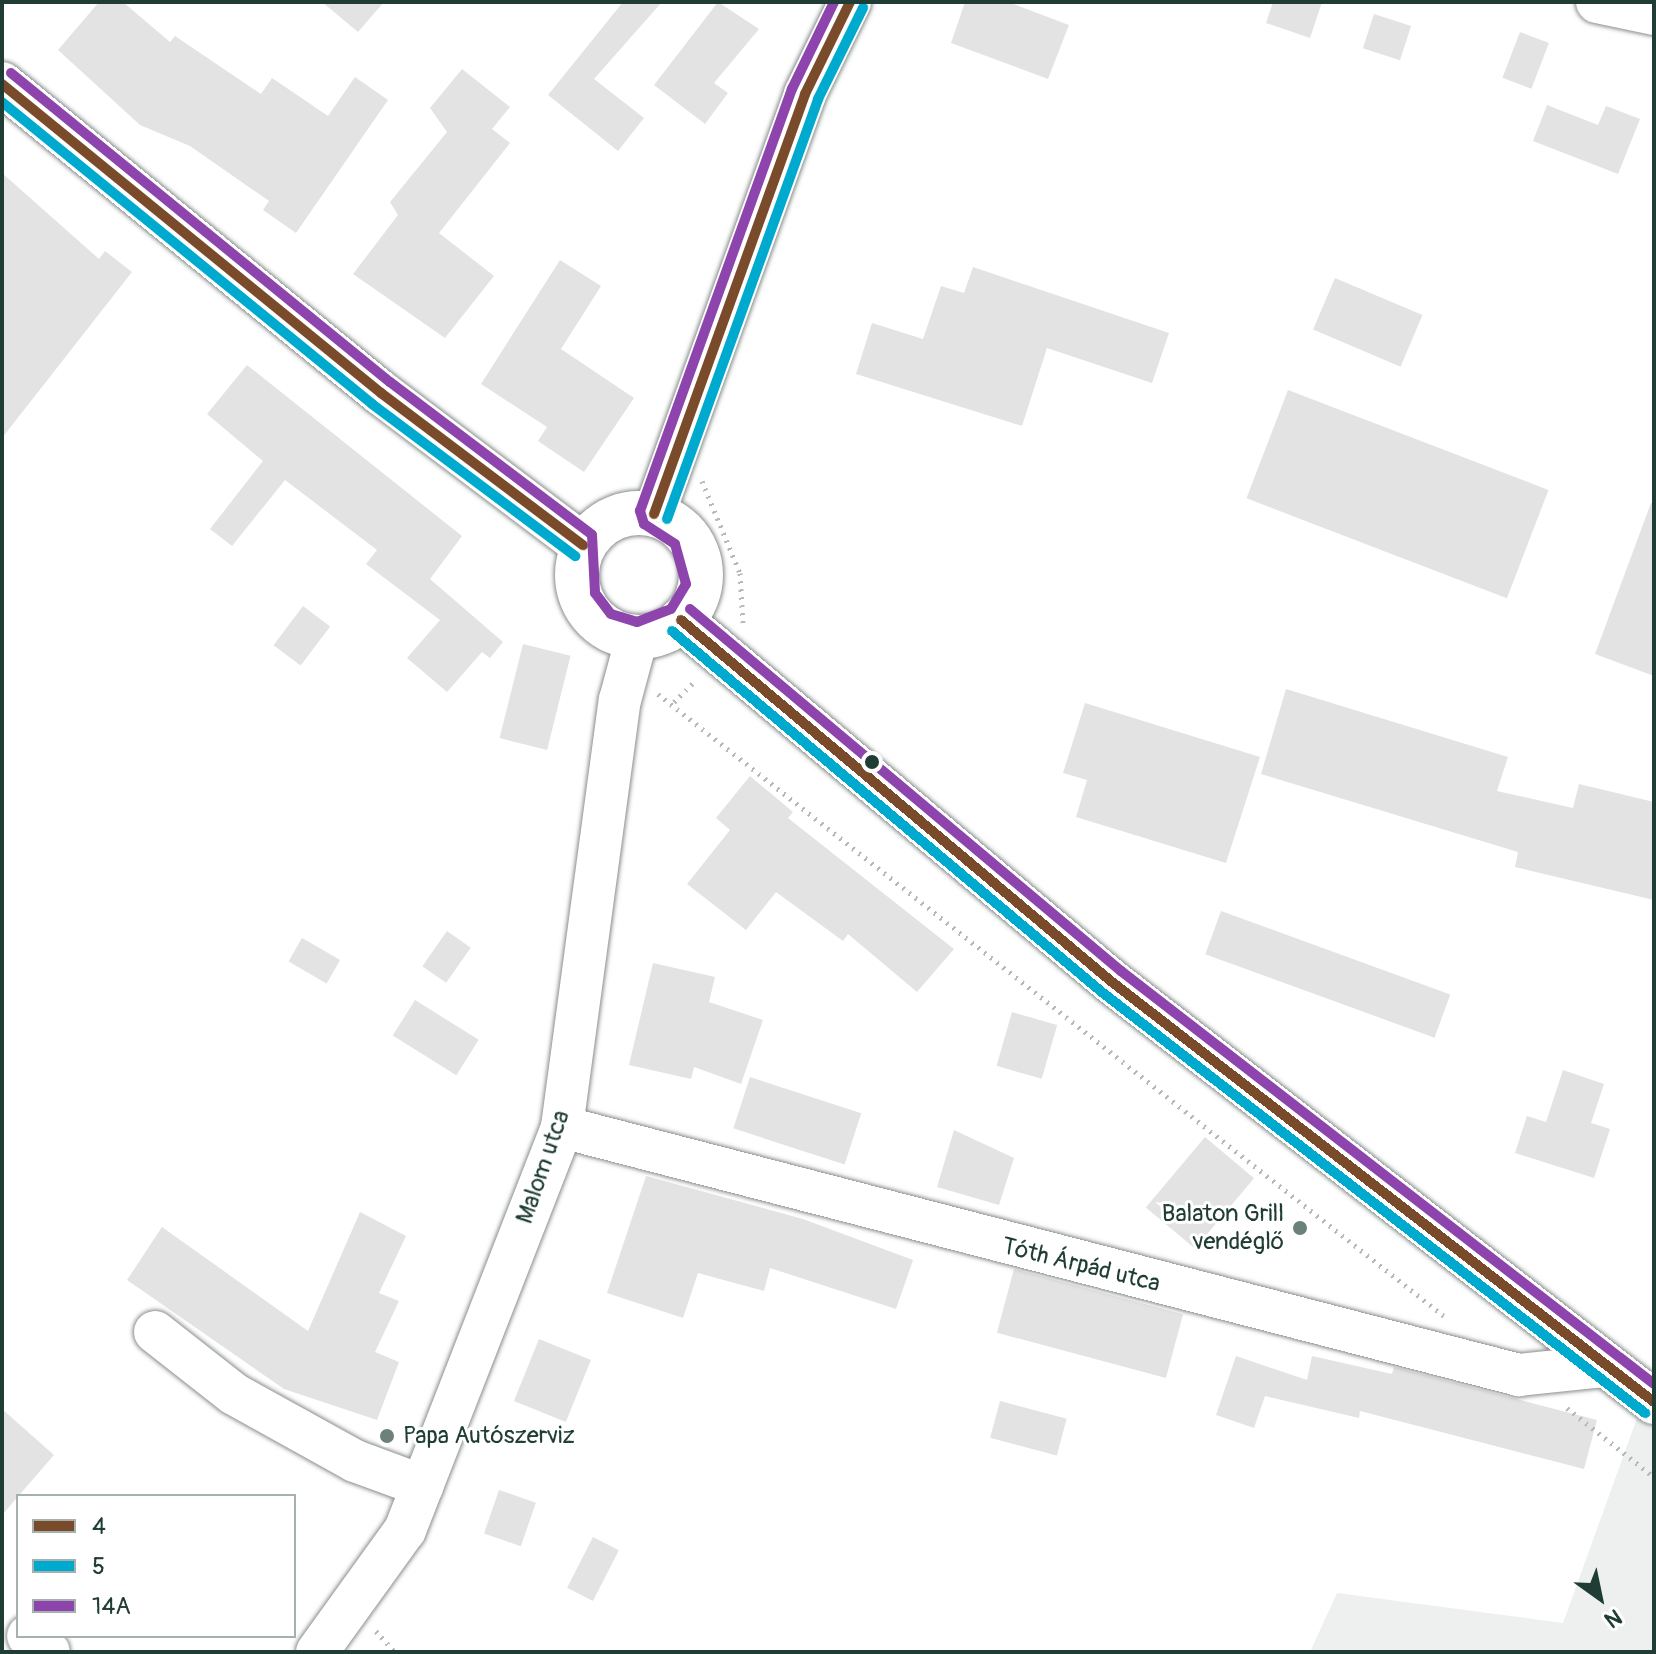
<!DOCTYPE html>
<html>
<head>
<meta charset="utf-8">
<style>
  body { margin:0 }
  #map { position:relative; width:1656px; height:1654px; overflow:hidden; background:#fff; font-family:Pangolin,sans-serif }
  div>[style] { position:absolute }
  .green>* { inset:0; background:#edf0ef }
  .building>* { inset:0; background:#e2e3e2; transform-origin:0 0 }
  .path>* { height:5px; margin-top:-2.5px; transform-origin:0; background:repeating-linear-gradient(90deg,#b6b9b8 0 2px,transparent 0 8px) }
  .roads { filter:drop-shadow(0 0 2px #898f8d) drop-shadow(0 0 2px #898f8d) }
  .minor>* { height:42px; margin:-21px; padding:0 21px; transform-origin:21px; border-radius:21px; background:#fff }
  .major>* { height:44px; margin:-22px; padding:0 22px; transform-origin:22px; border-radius:22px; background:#fff }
  .major>.ring { margin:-22px; padding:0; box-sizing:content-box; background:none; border:44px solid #fff; border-radius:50% }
  .bus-1>* { height:10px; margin:-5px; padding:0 5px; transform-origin:5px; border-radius:5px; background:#7a4b2a }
  .bus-2>* { height:10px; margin:-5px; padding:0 5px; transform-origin:5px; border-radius:5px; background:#00a9ce }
  .bus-3>* { height:10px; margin:-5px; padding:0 5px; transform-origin:5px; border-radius:5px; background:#8e44ad }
  .dots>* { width:22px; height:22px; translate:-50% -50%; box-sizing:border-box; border:4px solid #fff; border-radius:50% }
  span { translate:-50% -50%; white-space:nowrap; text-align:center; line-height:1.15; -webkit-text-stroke:6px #fff; paint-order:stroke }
  .street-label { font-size:24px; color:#1f3d34 }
  .poi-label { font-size:24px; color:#1f3d34 }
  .right { translate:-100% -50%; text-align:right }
  .left { translate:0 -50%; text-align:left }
  .frame { position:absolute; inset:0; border:4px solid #1f3d34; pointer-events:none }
  .legend { position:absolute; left:16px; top:1494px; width:280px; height:144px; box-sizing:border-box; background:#fff; border:2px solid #a5b1ae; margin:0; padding:10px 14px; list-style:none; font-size:24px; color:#1f3d34 }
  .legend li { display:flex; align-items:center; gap:16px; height:40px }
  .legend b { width:40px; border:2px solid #a5b1ae }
  .north { position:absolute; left:1560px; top:1558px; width:80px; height:80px; -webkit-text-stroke:6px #fff; paint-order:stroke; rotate:147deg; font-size:22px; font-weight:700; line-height:32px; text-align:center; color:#1f3d34 }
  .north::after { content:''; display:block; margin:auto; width:28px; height:36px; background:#1f3d34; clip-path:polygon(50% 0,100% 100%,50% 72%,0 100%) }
</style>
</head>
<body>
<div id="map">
  <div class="green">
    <i style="clip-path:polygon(1654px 1371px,1654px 1652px,1310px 1652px,1337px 1593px,1563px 1623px)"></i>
  </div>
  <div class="building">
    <i style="clip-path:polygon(99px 2px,123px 2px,170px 42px,175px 36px,261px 94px,272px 78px,328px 116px,355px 77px,388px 100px,296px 233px,263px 210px,269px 201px,190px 146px,140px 125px,58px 50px)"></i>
    <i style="clip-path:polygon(322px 2px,384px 2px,358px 32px)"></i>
    <i style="clip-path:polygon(623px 2px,662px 2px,594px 79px,644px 118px,618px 151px,548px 95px)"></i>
    <i style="clip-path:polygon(718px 2px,759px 29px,714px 83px,728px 93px,705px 124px,654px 85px)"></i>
    <i style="clip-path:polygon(965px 2px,1008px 2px,1069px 25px,1048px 79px,951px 43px)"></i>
    <i style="clip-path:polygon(1273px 2px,1322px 2px,1310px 38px,1266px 23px)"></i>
    <i style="left:1374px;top:14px;width:39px;height:36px;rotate:18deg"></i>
    <i style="left:1520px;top:32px;width:31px;height:49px;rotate:21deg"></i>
    <i style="clip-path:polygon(462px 69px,510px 107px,492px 129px,510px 143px,439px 233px,494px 276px,445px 338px,353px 274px,398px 215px,390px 202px,447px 132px,430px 108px)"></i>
    <i style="clip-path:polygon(1547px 105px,1598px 125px,1606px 106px,1640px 119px,1618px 174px,1533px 141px)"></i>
    <i style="clip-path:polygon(2px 173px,99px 259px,105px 251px,132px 272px,2px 438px)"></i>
    <i style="clip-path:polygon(560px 260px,601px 286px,561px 349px,634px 398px,584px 472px,538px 441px,547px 427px,481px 384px)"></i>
    <i style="clip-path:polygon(973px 267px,1169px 333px,1152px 383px,1047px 348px,1022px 426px,856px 374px,872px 323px,923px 339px,941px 286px,964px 293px)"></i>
    <i style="left:1335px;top:278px;width:95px;height:56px;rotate:23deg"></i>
    <i style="clip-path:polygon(247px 365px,462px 536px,430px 579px,503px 642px,490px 658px,482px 652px,447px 692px,407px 658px,440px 620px,366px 564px,377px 550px,285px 480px,232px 546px,210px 529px,263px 461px,207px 414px)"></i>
    <i style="left:1288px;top:390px;width:279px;height:116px;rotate:21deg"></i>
    <i style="clip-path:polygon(1651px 503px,1654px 503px,1654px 676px,1595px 654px)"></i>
    <i style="left:303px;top:606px;width:34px;height:49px;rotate:37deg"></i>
    <i style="left:523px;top:644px;width:49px;height:97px;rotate:14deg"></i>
    <i style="clip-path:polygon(1286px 689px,1508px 757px,1497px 791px,1573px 808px,1579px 784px,1654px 802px,1654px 900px,1515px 867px,1518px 852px,1261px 774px)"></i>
    <i style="clip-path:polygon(1085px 703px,1260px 757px,1226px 863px,1076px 817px,1087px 780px,1063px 773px)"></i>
    <i style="clip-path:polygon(750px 776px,793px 812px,788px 818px,954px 949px,917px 992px,848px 934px,843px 941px,776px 892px,746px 930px,687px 884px,730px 830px,716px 818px)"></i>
    <i style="left:1221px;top:911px;width:244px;height:46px;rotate:20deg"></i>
    <i style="left:447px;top:931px;width:29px;height:43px;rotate:35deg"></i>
    <i style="left:302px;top:938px;width:44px;height:27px;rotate:30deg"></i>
    <i style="clip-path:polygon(653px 963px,715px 977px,709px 1002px,763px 1020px,741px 1084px,694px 1067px,691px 1079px,629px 1065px)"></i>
    <i style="left:415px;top:1000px;width:75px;height:42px;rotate:32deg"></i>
    <i style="left:1012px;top:1012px;width:47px;height:56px;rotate:16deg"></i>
    <i style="clip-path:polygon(1563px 1070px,1604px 1084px,1591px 1123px,1610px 1129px,1594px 1178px,1515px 1153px,1527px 1116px,1546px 1122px)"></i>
    <i style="left:750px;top:1077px;width:117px;height:54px;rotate:18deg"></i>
    <i style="clip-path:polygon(954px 1130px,1014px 1158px,999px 1205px,937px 1187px)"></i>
    <i style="left:1205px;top:1137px;width:64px;height:92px;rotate:40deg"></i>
    <i style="clip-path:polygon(646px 1176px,803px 1219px,913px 1260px,896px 1309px,770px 1268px,764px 1291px,698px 1273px,683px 1318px,607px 1293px)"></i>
    <i style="clip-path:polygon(360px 1212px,406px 1236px,379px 1293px,399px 1301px,375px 1352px,399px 1362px,377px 1420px,284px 1389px,127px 1280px,162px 1227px,308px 1331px)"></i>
    <i style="left:1014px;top:1269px;width:175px;height:66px;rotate:15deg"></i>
    <i style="left:539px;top:1339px;width:56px;height:67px;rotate:22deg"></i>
    <i style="clip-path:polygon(1236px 1356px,1307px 1380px,1312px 1356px,1392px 1374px,1394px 1367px,1597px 1420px,1584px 1469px,1360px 1411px,1359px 1418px,1265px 1396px,1254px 1428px,1216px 1415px)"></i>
    <i style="left:1000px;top:1401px;width:69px;height:38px;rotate:15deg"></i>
    <i style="clip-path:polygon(2px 1409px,54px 1455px,2px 1515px)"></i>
    <i style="left:499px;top:1490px;width:39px;height:46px;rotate:19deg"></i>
    <i style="left:593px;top:1537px;width:29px;height:57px;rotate:27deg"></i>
  </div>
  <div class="path">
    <i style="left:702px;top:481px;width:100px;rotate:67.6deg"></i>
    <i style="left:740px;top:573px;width:50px;rotate:86.6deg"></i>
    <i style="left:658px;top:694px;width:1002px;rotate:38.36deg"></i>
    <i style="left:674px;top:702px;width:31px;rotate:-45deg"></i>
    <i style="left:1567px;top:1408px;width:111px;rotate:38.4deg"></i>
    <i style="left:376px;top:1631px;width:28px;rotate:48deg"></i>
  </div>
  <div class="roads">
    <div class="minor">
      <i style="left:1597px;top:2px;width:58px;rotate:11.9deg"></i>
      <i style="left:654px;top:514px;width:446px;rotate:-70.2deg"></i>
      <i style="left:805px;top:94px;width:102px;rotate:-63.9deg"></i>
      <i style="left:562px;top:1127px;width:989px;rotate:14.53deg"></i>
      <i style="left:1519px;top:1375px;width:85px;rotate:-6deg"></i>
      <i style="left:155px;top:1332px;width:100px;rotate:38.1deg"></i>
      <i style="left:234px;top:1394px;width:138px;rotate:29deg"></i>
      <i style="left:355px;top:1461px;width:72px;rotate:20.2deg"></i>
      <i style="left:28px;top:1636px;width:26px;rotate:37deg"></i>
      <i style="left:317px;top:1652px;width:150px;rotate:-54.2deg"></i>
      <i style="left:405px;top:1530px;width:433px;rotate:-68.7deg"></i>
      <i style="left:562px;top:1127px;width:431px;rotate:-82.3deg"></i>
      <i style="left:620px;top:700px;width:65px;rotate:-74.9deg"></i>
    </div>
    <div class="major">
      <i style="left:2px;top:84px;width:489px;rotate:39.2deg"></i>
      <i style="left:381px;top:393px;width:253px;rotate:37deg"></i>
      <i class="ring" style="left:577px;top:513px;width:80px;height:80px"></i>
      <i style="left:681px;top:620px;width:563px;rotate:40.03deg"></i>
      <i style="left:1112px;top:982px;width:686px;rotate:37.77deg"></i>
    </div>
  </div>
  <div class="bus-1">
    <i style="left:2px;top:84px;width:489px;rotate:39.2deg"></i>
    <i style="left:381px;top:393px;width:253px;rotate:37deg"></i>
    <i style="left:654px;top:514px;width:446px;rotate:-70.2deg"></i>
    <i style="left:805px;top:94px;width:102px;rotate:-63.9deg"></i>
    <i style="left:681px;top:620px;width:563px;rotate:40.03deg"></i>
    <i style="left:1112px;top:982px;width:686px;rotate:37.77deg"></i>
  </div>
  <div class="bus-2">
    <i style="left:2px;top:102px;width:478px;rotate:39.2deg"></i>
    <i style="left:372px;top:404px;width:254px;rotate:36.8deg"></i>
    <i style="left:667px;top:519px;width:446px;rotate:-70.2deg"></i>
    <i style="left:818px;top:99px;width:102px;rotate:-63.7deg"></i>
    <i style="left:672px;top:631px;width:563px;rotate:40.03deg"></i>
    <i style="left:1103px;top:993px;width:686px;rotate:37.77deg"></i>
  </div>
  <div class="bus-3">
    <i style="left:11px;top:73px;width:489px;rotate:39.2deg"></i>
    <i style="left:390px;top:382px;width:253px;rotate:37.1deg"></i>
    <i style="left:592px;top:535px;width:58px;rotate:87deg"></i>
    <i style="left:595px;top:593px;width:26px;rotate:53deg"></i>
    <i style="left:611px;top:614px;width:27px;rotate:17deg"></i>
    <i style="left:637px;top:622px;width:36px;rotate:-21deg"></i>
    <i style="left:671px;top:609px;width:29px;rotate:-59deg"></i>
    <i style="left:686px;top:584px;width:41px;rotate:-105.4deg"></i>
    <i style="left:675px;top:544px;width:37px;rotate:-147deg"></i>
    <i style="left:644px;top:524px;width:14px;rotate:-107deg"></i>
    <i style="left:640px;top:511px;width:449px;rotate:-70.2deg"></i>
    <i style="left:792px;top:89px;width:97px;rotate:-64.2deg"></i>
    <i style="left:690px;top:609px;width:563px;rotate:40.03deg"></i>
    <i style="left:1121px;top:971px;width:674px;rotate:37.77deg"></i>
  </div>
  <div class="dots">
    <i style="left:872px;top:762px;background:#1f3d34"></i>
    <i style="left:1300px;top:1228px;background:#6d817b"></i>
    <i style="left:387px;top:1436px;background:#6d817b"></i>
  </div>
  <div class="street-label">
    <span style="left:543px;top:1167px;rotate:-71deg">Malom utca</span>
    <span style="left:1081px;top:1265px;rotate:14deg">Tóth Árpád utca</span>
  </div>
  <div class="poi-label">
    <span class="right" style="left:1284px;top:1228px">Balaton Grill<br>vendéglő</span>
    <span class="left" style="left:403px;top:1436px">Papa Autószerviz</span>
  </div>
  <div class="frame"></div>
  <ul class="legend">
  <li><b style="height:10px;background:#7a4b2a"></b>4</li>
  <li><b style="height:10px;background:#00a9ce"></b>5</li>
  <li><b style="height:10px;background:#8e44ad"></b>14A</li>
  </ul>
  <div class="north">N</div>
</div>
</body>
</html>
